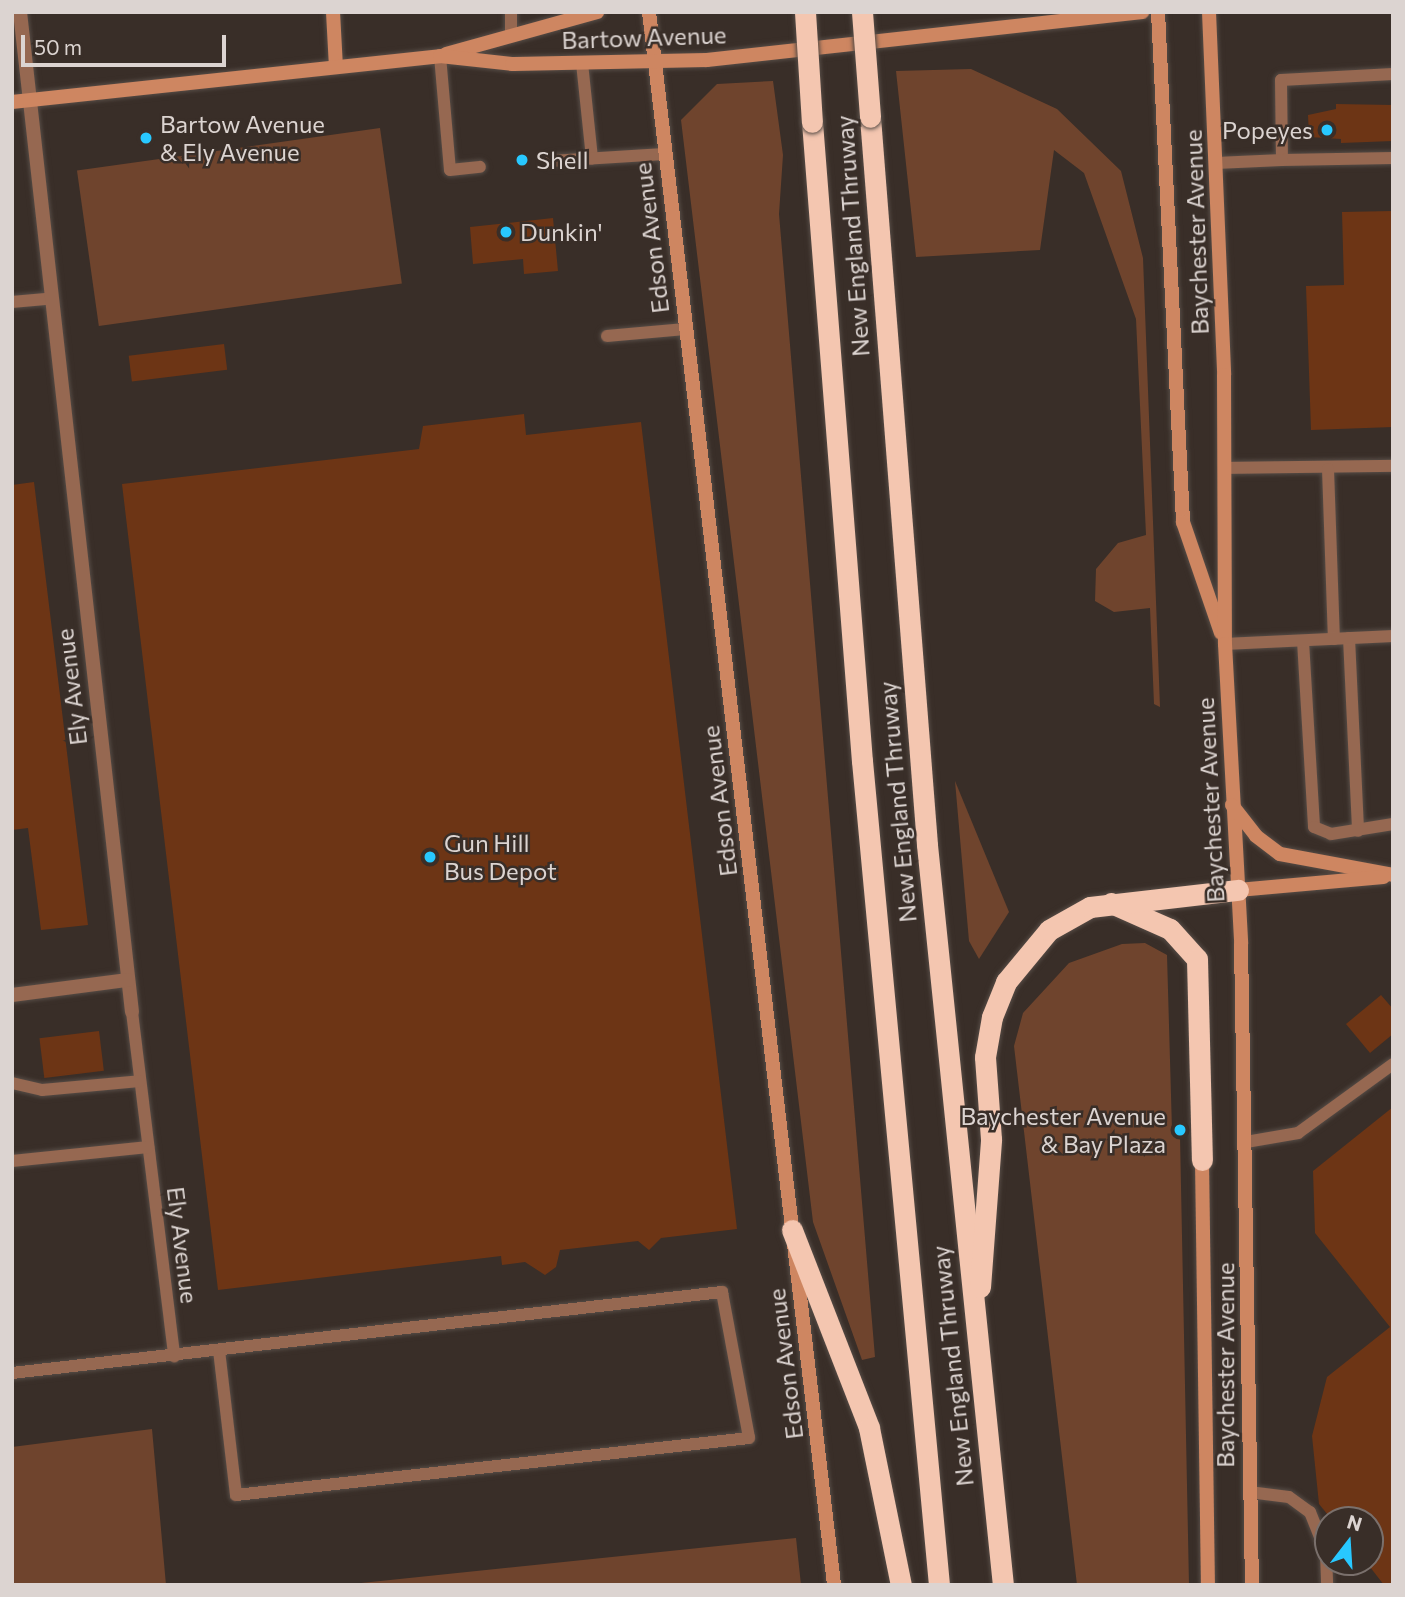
<!DOCTYPE html>
<html>
<head>
<meta charset="utf-8">
<style>
  body { margin:0 }
  #map { position:relative; width:1405px; height:1597px; overflow:hidden; background:#392e28; font-family:Commissioner,sans-serif }
  div>[style] { position:absolute }
  .green>* { inset:0; background:#6f442d; transform-origin:0 0 }
  .building>* { inset:0; background:#6d3515; transform-origin:0 0 }
  .roads { filter:drop-shadow(0 0 2px #564c46) drop-shadow(0 0 2px #564c46) }
  .lane>* { height:12px; margin:-6px; padding:0 6px; transform-origin:6px; border-radius:6px; background:#966851 }
  .street>* { height:14px; margin:-7px; padding:0 7px; transform-origin:7px; border-radius:7px; background:#966851 }
  .secondary>* { height:14px; margin:-7px; padding:0 7px; transform-origin:7px; border-radius:7px; background:#ce8661 }
  .highway>* { height:21px; margin:-10.5px; padding:0 10.5px; transform-origin:10.5px; border-radius:10.5px; background:#f4c6b0 }
  .bridges { filter:drop-shadow(0 0 2px #564c46) drop-shadow(0 0 2px #564c46) }
  .highway-bridge>* { height:21px; margin:-10.5px; padding:0 10.5px; transform-origin:10.5px; border-radius:10.5px; background:#f4c6b0 }
  .dots>* { width:19px; height:19px; translate:-50% -50%; box-sizing:border-box; border:4px solid #392e28; border-radius:50% }
  span { translate:-50% -50%; white-space:nowrap; text-align:center; line-height:1.15; -webkit-text-stroke:5px #392e28; paint-order:stroke }
  .street-label { font-size:24px; color:#dcd4d1 }
  .poi-label { font-size:24px; color:#dcd4d1 }
  .left { translate:0 -50%; text-align:left }
  .right { translate:-100% -50%; text-align:right }
  .frame { position:absolute; inset:0; border:14px solid #dcd4d1; pointer-events:none }
  .north { position:absolute; left:1314px; top:1506px; width:70px; height:70px; box-sizing:border-box; background:#392e28; border:2px solid #7a706c; border-radius:50%; rotate:17deg; font-size:19px; font-weight:700; line-height:28px; text-align:center; color:#dcd4d1 }
  .north::after { content:''; display:block; margin:auto; width:24px; height:32px; background:#28c8ff; clip-path:polygon(50% 0,100% 100%,50% 72%,0 100%) }
  .scale { position:absolute; left:21px; top:35px; width:205px; height:32px; box-sizing:border-box; border:4px solid #dcd4d1; border-top:0; padding-left:9px; font-size:21px; line-height:24px; white-space:nowrap; color:#dcd4d1; -webkit-text-stroke:5px #392e28; paint-order:stroke }
</style>
</head>
<body>
<div id="map">
  <div class="green">
    <i style="clip-path:polygon(971px 69px,1057px 109px,1121px 171px,1143px 258px,1160px 707px,1154px 704px,1150px 608px,1114px 612px,1095px 601px,1096px 569px,1118px 543px,1146px 535px,1136px 319px,1084px 173px,1054px 150px,1040px 250px,916px 257px,896px 71px)"></i>
    <i style="clip-path:polygon(773px 81px,783px 155px,779px 214px,875px 1357px,862px 1360px,813px 1222px,681px 120px,717px 84px)"></i>
    <i style="left:380px;top:128px;width:157px;height:306px;rotate:82deg"></i>
    <i style="clip-path:polygon(955px 781px,1009px 912px,979px 959px,969px 941px)"></i>
    <i style="clip-path:polygon(1145px 943px,1167px 955px,1172px 1130px,1180px 1136px,1189px 1585px,1077px 1585px,1014px 1046px,1023px 1013px,1069px 963px,1122px 944px)"></i>
    <i style="clip-path:polygon(152px 1429px,166px 1585px,12px 1585px,12px 1447px)"></i>
    <i style="clip-path:polygon(796px 1538px,801px 1585px,342px 1585px)"></i>
  </div>
  <div class="building">
    <i style="clip-path:polygon(1336px 104px,1393px 105px,1393px 141px,1341px 143px,1341px 139px,1309px 137px,1308px 115px,1336px 109px)"></i>
    <i style="clip-path:polygon(1393px 211px,1393px 427px,1311px 430px,1306px 286px,1344px 285px,1342px 212px)"></i>
    <i style="clip-path:polygon(553px 218px,558px 271px,524px 274px,523px 259px,473px 264px,470px 227px)"></i>
    <i style="left:224px;top:344px;width:26px;height:96px;rotate:83deg"></i>
    <i style="clip-path:polygon(524px 414px,526px 435px,641px 422px,737px 1229px,661px 1238px,649px 1250px,638px 1241px,560px 1250px,556px 1267px,545px 1275px,525px 1262px,502px 1265px,501px 1256px,218px 1290px,122px 484px,419px 449px,423px 426px)"></i>
    <i style="clip-path:polygon(34px 482px,88px 925px,41px 930px,28px 828px,12px 830px,12px 485px)"></i>
    <i style="clip-path:polygon(1381px 995px,1393px 1009px,1393px 1034px,1370px 1053px,1346px 1024px)"></i>
    <i style="left:99px;top:1031px;width:40px;height:60px;rotate:83deg"></i>
    <i style="clip-path:polygon(1393px 1107px,1393px 1585px,1384px 1585px,1370px 1567px,1370px 1520px,1332px 1520px,1319px 1504px,1312px 1436px,1327px 1377px,1390px 1327px,1315px 1233px,1313px 1171px)"></i>
  </div>
  <div class="roads">
    <div class="lane">
      <i style="left:511px;top:12px;width:21px;rotate:90deg"></i>
      <i style="left:440px;top:56px;width:114px;rotate:85deg"></i>
      <i style="left:450px;top:170px;width:30px;rotate:-6deg"></i>
      <i style="left:582px;top:63px;width:96px;rotate:84deg"></i>
      <i style="left:1393px;top:74px;width:112px;rotate:176.9deg"></i>
      <i style="left:1281px;top:80px;width:80px;rotate:89.3deg"></i>
      <i style="left:1282px;top:160px;width:111px;rotate:-1deg"></i>
      <i style="left:551px;top:161px;width:113px;rotate:-3.5deg"></i>
      <i style="left:1216px;top:163px;width:66px;rotate:-2.6deg"></i>
      <i style="left:12px;top:302px;width:36px;rotate:-5deg"></i>
      <i style="left:607px;top:336px;width:78px;rotate:-5.1deg"></i>
      <i style="left:1224px;top:468px;width:169px;rotate:-0.7deg"></i>
      <i style="left:1328px;top:469px;width:170px;rotate:88deg"></i>
      <i style="left:1349px;top:638px;width:193px;rotate:87.3deg"></i>
      <i style="left:1303px;top:641px;width:186px;rotate:86.6deg"></i>
      <i style="left:1314px;top:827px;width:18px;rotate:22deg"></i>
      <i style="left:1331px;top:834px;width:63px;rotate:-9.2deg"></i>
      <i style="left:1225px;top:644px;width:168px;rotate:-2.7deg"></i>
      <i style="left:132px;top:1012px;width:347px;rotate:83deg"></i>
      <i style="left:12px;top:1083px;width:31px;rotate:13deg"></i>
      <i style="left:42px;top:1090px;width:98px;rotate:-5.2deg"></i>
      <i style="left:1246px;top:1142px;width:53px;rotate:-9.8deg"></i>
      <i style="left:1298px;top:1133px;width:117px;rotate:-36deg"></i>
      <i style="left:12px;top:1161px;width:137px;rotate:-5.9deg"></i>
      <i style="left:12px;top:1373px;width:715px;rotate:-6.51deg"></i>
      <i style="left:722px;top:1292px;width:148px;rotate:79.5deg"></i>
      <i style="left:749px;top:1438px;width:516px;rotate:173.66deg"></i>
      <i style="left:236px;top:1495px;width:145px;rotate:-96.7deg"></i>
      <i style="left:1249px;top:1492px;width:40px;rotate:7.1deg"></i>
      <i style="left:1289px;top:1497px;width:26px;rotate:36deg"></i>
      <i style="left:1310px;top:1512px;width:43px;rotate:68.2deg"></i>
      <i style="left:1326px;top:1552px;width:33px;rotate:88deg"></i>
    </div>
    <div class="street">
      <i style="left:20px;top:12px;width:1006px;rotate:83.61deg"></i>
      <i style="left:12px;top:995px;width:117px;rotate:-7.4deg"></i>
    </div>
    <div class="secondary">
      <i style="left:333px;top:12px;width:55px;rotate:86.9deg"></i>
      <i style="left:649px;top:12px;width:1584px;rotate:83.29deg"></i>
      <i style="left:1158px;top:12px;width:511px;rotate:87.19deg"></i>
      <i style="left:1183px;top:522px;width:117px;rotate:71.1deg"></i>
      <i style="left:1209px;top:12px;width:363px;rotate:87.6deg"></i>
      <i style="left:1224px;top:375px;width:269px;rotate:89.8deg"></i>
      <i style="left:1225px;top:644px;width:300px;rotate:86.9deg"></i>
      <i style="left:1241px;top:944px;width:641px;rotate:89.02deg"></i>
      <i style="left:446px;top:54px;width:157px;rotate:-15.5deg"></i>
      <i style="left:12px;top:102px;width:430px;rotate:-6.1deg"></i>
      <i style="left:440px;top:56px;width:72px;rotate:6.3deg"></i>
      <i style="left:512px;top:64px;width:195px;rotate:-1.2deg"></i>
      <i style="left:707px;top:60px;width:438px;rotate:-6.3deg"></i>
      <i style="left:1232px;top:805px;width:39px;rotate:52deg"></i>
      <i style="left:1256px;top:836px;width:30px;rotate:37deg"></i>
      <i style="left:1280px;top:854px;width:115px;rotate:10.5deg"></i>
      <i style="left:1238px;top:890px;width:146px;rotate:-5.1deg"></i>
      <i style="left:1202px;top:1160px;width:425px;rotate:89.2deg"></i>
    </div>
    <div class="highway">
      <i style="left:870px;top:117px;width:730px;rotate:85.52deg"></i>
      <i style="left:927px;top:845px;width:744px;rotate:84.14deg"></i>
      <i style="left:812px;top:122px;width:641px;rotate:85.53deg"></i>
      <i style="left:862px;top:761px;width:828px;rotate:84.66deg"></i>
      <i style="left:1111px;top:903px;width:64px;rotate:23.8deg"></i>
      <i style="left:1170px;top:929px;width:40px;rotate:48deg"></i>
      <i style="left:1197px;top:959px;width:201px;rotate:88.6deg"></i>
      <i style="left:792px;top:1230px;width:212px;rotate:68.7deg"></i>
      <i style="left:869px;top:1428px;width:160px;rotate:78.5deg"></i>
      <i style="left:980px;top:1287px;width:148px;rotate:-85.7deg"></i>
      <i style="left:991px;top:1139px;width:82px;rotate:-94.2deg"></i>
      <i style="left:985px;top:1057px;width:41px;rotate:-80.1deg"></i>
      <i style="left:992px;top:1017px;width:38px;rotate:-68deg"></i>
      <i style="left:1006px;top:982px;width:67px;rotate:-50.4deg"></i>
      <i style="left:1049px;top:930px;width:47px;rotate:-29.3deg"></i>
      <i style="left:1090px;top:907px;width:149px;rotate:-6.6deg"></i>
    </div>
  </div>
  <div class="bridges">
    <div class="highway-bridge">
      <i style="left:805px;top:12px;width:110px;rotate:86.4deg"></i>
      <i style="left:862px;top:12px;width:105px;rotate:85.6deg"></i>
    </div>
  </div>
  <div class="dots">
    <i style="left:1327px;top:130px;background:#28c8ff"></i>
    <i style="left:146px;top:138px;background:#28c8ff"></i>
    <i style="left:522px;top:160px;background:#28c8ff"></i>
    <i style="left:506px;top:232px;background:#28c8ff"></i>
    <i style="left:430px;top:857px;background:#28c8ff"></i>
    <i style="left:1180px;top:1130px;background:#28c8ff"></i>
  </div>
  <div class="street-label">
    <span style="left:644px;top:37px;rotate:-2deg">Bartow Avenue</span>
    <span style="left:1196px;top:232px;rotate:-92deg">Baychester Avenue</span>
    <span style="left:852px;top:236px;rotate:-94deg">New England Thruway</span>
    <span style="left:651px;top:238px;rotate:-97deg">Edson Avenue</span>
    <span style="left:71px;top:687px;rotate:-97deg">Ely Avenue</span>
    <span style="left:1210px;top:800px;rotate:-93deg">Baychester Avenue</span>
    <span style="left:719px;top:801px;rotate:-97deg">Edson Avenue</span>
    <span style="left:897px;top:802px;rotate:-95deg">New England Thruway</span>
    <span style="left:183px;top:1245px;rotate:83deg">Ely Avenue</span>
    <span style="left:785px;top:1364px;rotate:-97deg">Edson Avenue</span>
    <span style="left:1225px;top:1365px;rotate:-90deg">Baychester Avenue</span>
    <span style="left:952px;top:1366px;rotate:-96deg">New England Thruway</span>
  </div>
  <div class="poi-label">
    <span class="left" style="left:160px;top:138px">Bartow Avenue<br>&amp; Ely Avenue</span>
    <span class="right" style="left:1313px;top:130px">Popeyes</span>
    <span class="left" style="left:536px;top:160px">Shell</span>
    <span class="left" style="left:520px;top:232px">Dunkin'</span>
    <span class="left" style="left:444px;top:857px">Gun Hill<br>Bus Depot</span>
    <span class="right" style="left:1166px;top:1130px">Baychester Avenue<br>&amp; Bay Plaza</span>
  </div>
  <div class="frame"></div>
  <div class="north">N</div>
  <div class="scale">50 m</div>
</div>
</body>
</html>
